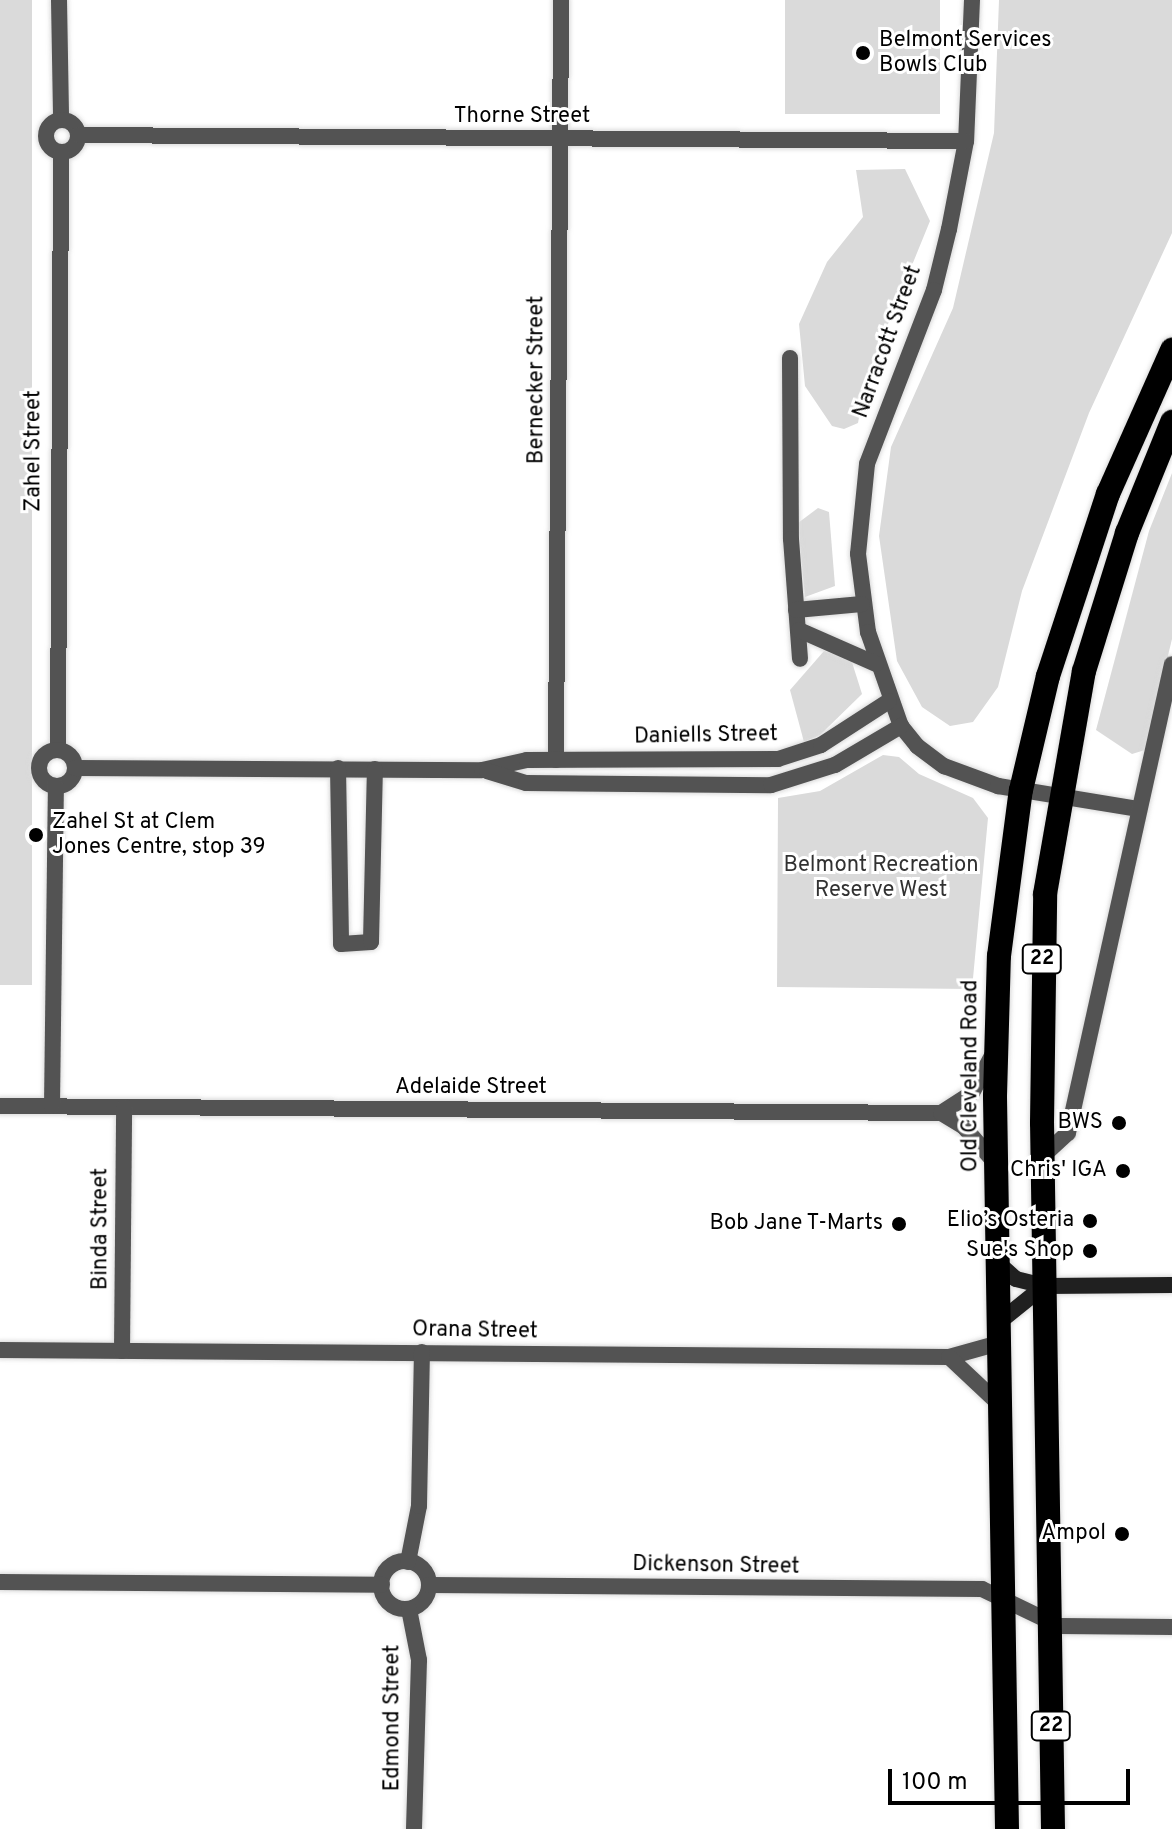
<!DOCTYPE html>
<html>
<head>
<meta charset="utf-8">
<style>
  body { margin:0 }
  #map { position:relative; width:1172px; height:1829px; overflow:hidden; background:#fff; font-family:Overpass,sans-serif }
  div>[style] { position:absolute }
  .green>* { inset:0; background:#dadada; transform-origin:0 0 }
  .roads { filter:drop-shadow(0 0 2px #dbdbdb) drop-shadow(0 0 2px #dbdbdb) }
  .street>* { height:16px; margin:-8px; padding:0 8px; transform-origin:8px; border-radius:8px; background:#535353 }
  .street>.ring { margin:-8px; padding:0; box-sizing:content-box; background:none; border:16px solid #535353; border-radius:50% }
  .secondary>* { height:16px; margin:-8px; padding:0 8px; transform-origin:8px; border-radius:8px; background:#202020 }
  .highway>* { height:24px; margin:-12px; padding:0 12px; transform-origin:12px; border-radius:12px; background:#000 }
  .dots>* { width:22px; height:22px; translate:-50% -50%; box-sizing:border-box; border:4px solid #fff; border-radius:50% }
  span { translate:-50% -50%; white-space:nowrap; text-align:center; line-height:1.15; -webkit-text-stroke:6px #fff; paint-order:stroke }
  .shield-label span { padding:2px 6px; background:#fff; border:2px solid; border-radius:6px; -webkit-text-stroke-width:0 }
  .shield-label { font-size:20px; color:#000; font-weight:700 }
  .poi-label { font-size:22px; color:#000 }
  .left { translate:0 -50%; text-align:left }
  .right { translate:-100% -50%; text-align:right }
  .street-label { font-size:22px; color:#000 }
  .park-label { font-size:22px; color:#313131 }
  .scale { position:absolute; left:888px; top:1769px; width:242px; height:36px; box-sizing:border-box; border:4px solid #000; border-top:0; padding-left:10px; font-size:24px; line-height:28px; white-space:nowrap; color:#000; -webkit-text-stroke:6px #fff; paint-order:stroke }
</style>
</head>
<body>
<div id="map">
  <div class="green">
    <i style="left:0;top:0;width:32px;height:985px"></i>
    <i style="left:785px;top:0;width:155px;height:114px"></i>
    <i style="clip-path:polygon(999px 0,1172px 0,1172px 233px,1089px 413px,1022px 591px,998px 687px,973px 722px,950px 726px,922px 707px,897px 661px,879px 536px,891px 447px,953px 308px,994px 133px)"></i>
    <i style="clip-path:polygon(905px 169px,930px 221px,866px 378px,858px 423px,844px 429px,832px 426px,805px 386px,799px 324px,827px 262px,863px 217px,856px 170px)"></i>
    <i style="clip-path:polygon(1172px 473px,1172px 639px,1145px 750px,1132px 754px,1096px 730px,1149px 531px)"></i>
    <i style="clip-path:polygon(818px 508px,829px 512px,835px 586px,805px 597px,798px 523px)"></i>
    <i style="clip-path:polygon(824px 651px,851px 659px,862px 694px,820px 735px,804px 742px,790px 690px)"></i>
    <i style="clip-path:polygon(883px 755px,899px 757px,919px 774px,973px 798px,988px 818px,972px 989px,777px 987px,778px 798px,820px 791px)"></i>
  </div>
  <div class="roads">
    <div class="street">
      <i style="left:59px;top:0;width:120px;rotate:89deg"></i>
      <i style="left:972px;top:0;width:141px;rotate:92.4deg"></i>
      <i style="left:966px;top:141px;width:90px;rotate:100.9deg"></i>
      <i style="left:949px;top:229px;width:63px;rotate:103.8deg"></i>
      <i style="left:934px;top:290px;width:186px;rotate:111.1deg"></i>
      <i style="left:867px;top:464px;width:90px;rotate:95.7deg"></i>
      <i style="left:858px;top:554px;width:79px;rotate:82.7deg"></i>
      <i style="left:868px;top:632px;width:100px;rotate:70.7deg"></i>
      <i style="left:901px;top:726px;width:26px;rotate:51deg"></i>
      <i style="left:917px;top:746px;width:34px;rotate:37deg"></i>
      <i style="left:944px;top:766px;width:58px;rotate:20.3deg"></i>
      <i style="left:998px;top:786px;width:143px;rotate:9.3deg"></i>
      <i class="ring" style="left:46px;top:120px;width:16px;height:16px"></i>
      <i style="left:78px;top:135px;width:888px;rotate:0.39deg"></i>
      <i style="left:790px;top:358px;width:181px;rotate:89.7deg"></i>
      <i style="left:791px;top:539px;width:120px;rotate:85.7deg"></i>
      <i style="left:796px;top:610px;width:66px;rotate:-5.2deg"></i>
      <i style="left:799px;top:630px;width:84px;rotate:23.8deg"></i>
      <i style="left:58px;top:750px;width:598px;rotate:-89.71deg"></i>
      <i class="ring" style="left:39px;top:750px;width:20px;height:20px"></i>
      <i style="left:556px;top:760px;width:760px;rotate:-89.62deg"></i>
      <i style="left:75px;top:768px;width:407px;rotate:0.3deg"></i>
      <i style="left:482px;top:770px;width:46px;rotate:-12.5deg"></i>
      <i style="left:527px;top:760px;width:251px;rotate:-0.2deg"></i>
      <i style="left:778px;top:759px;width:45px;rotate:-18deg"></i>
      <i style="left:821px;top:745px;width:81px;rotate:-32.9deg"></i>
      <i style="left:338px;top:768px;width:176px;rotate:89deg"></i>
      <i style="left:341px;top:944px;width:30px;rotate:-4deg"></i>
      <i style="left:371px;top:942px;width:173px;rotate:-88.7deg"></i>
      <i style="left:487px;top:771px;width:41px;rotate:17.1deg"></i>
      <i style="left:526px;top:783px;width:245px;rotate:0.5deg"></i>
      <i style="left:771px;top:785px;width:67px;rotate:-17.4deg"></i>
      <i style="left:835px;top:765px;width:77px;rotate:-30.6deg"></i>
      <i style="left:0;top:1106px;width:941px;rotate:0.43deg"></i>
      <i style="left:941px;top:1113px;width:37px;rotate:-33deg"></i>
      <i style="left:972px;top:1093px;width:47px;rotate:-61.8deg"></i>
      <i style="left:52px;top:1106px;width:320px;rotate:-89.3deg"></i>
      <i style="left:941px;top:1113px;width:27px;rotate:31deg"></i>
      <i style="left:964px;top:1127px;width:49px;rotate:49.1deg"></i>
      <i style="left:1043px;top:1156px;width:34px;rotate:-43deg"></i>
      <i style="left:1068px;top:1133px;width:480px;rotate:-77.5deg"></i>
      <i style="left:0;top:1350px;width:949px;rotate:0.42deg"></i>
      <i style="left:949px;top:1357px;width:52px;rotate:-15.6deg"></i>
      <i style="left:122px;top:1351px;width:244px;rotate:-89.5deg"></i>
      <i style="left:949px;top:1357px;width:69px;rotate:43.2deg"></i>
      <i class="ring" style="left:381px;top:1561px;width:32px;height:32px"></i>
      <i style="left:408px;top:1562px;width:57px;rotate:-78.9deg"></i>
      <i style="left:419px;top:1506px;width:154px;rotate:-88.9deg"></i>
      <i style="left:0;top:1582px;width:382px;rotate:0.4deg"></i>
      <i style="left:429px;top:1585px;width:553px;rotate:0.41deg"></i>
      <i style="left:982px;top:1589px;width:85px;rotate:25.7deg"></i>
      <i style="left:1059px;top:1626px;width:113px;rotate:0.5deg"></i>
      <i style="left:409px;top:1609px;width:52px;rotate:78.9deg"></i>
      <i style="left:419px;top:1660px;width:169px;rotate:91.7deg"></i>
    </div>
    <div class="secondary">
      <i style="left:998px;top:1263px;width:24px;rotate:42deg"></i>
      <i style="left:1016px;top:1279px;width:29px;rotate:14deg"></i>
      <i style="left:1044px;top:1286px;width:128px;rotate:-0.4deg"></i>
      <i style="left:998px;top:1323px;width:59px;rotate:-38.8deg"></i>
    </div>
    <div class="highway">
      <i style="left:1007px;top:1829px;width:733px;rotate:-90.94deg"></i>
      <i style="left:995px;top:1096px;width:140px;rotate:-88.4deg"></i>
      <i style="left:999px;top:956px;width:167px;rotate:-82.5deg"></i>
      <i style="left:1021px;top:790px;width:117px;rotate:-76.7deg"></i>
      <i style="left:1048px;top:676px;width:192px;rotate:-71.8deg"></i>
      <i style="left:1108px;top:494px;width:158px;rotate:-66deg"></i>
      <i style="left:1053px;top:1829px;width:706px;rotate:-90.89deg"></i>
      <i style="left:1042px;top:1123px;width:229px;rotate:-89.2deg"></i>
      <i style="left:1045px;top:894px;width:226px;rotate:-80.1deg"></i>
      <i style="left:1084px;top:671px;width:145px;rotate:-72.7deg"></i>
      <i style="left:1127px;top:533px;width:120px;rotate:-67.9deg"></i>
    </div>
  </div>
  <div class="dots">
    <i style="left:863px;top:53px;background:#000"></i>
    <i style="left:36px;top:835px;background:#000"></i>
    <i style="left:1119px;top:1123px;background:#000"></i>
    <i style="left:1123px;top:1171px;background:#000"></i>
    <i style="left:1090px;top:1221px;background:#000"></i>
    <i style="left:899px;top:1224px;background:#000"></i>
    <i style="left:1090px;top:1251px;background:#000"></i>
    <i style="left:1122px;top:1534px;background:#000"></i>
  </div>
  <div class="shield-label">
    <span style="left:1042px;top:959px">22</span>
    <span style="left:1051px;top:1726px">22</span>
  </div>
  <div class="poi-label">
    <span class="left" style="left:879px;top:53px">Belmont Services<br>Bowls Club</span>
    <span class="left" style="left:52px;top:835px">Zahel St at Clem<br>Jones Centre, stop 39</span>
    <span class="right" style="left:1103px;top:1123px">BWS</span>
    <span class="right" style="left:1107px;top:1171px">Chris' IGA</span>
    <span class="right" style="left:1074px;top:1221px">Elio’s Osteria</span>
    <span class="right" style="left:883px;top:1224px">Bob Jane T-Marts</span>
    <span class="right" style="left:1074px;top:1251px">Sue's Shop</span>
    <span class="right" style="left:1106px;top:1534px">Ampol</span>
  </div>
  <div class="street-label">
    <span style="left:522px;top:117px">Thorne Street</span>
    <span style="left:888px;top:342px;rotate:-70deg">Narracott Street</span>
    <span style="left:537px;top:380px;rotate:-90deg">Bernecker Street</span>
    <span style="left:34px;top:451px;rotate:-90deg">Zahel Street</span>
    <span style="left:706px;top:736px;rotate:-1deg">Daniells Street</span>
    <span style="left:971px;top:1076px;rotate:-90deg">Old Cleveland Road</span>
    <span style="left:471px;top:1088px">Adelaide Street</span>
    <span style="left:101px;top:1229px;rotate:-90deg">Binda Street</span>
    <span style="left:475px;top:1331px;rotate:1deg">Orana Street</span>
    <span style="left:716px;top:1566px;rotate:1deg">Dickenson Street</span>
    <span style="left:393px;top:1718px;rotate:-90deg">Edmond Street</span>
  </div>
  <div class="park-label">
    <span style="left:881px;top:878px">Belmont Recreation<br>Reserve West</span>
  </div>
  <div class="scale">100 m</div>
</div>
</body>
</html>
